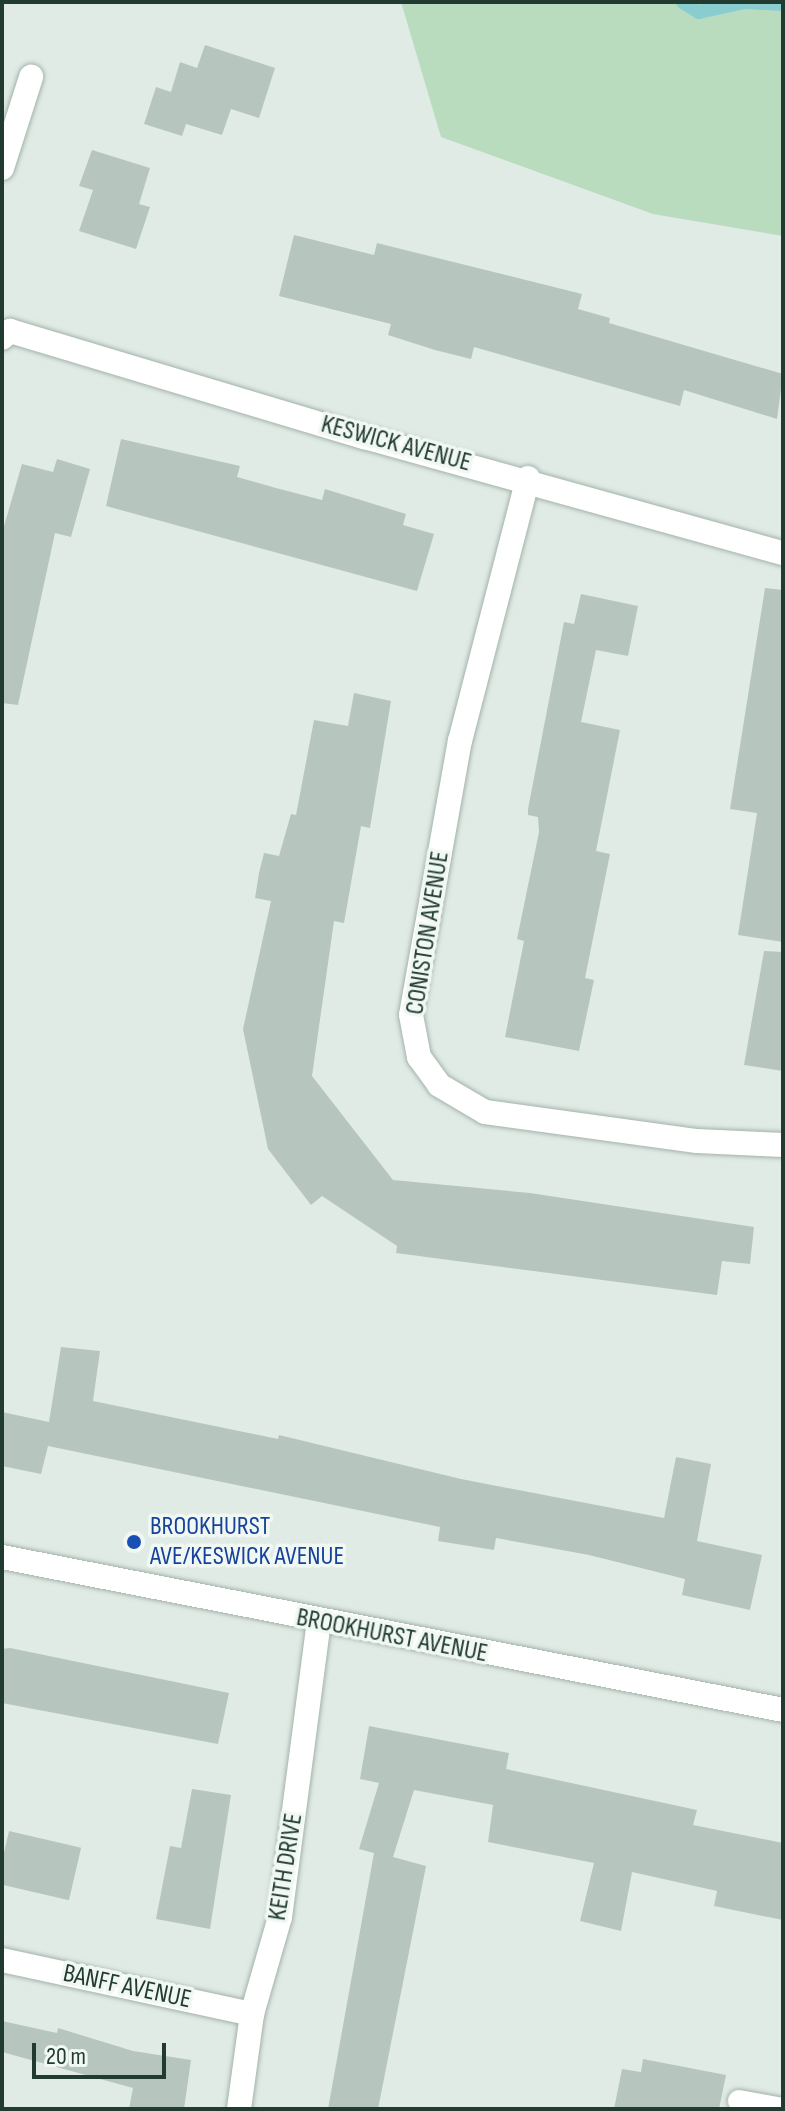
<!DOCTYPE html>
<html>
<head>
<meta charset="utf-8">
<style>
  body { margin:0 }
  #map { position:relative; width:785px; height:2111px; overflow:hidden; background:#e0ebe5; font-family:"Sofia Sans Condensed",sans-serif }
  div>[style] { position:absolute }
  .green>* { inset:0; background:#b9dcbf }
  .stream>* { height:14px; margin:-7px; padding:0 7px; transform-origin:7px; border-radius:7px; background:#89cdd0 }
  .building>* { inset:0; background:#b6c6be; transform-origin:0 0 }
  .roads { filter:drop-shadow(0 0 2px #a3b3ab) drop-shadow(0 0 2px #a3b3ab) }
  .lane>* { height:22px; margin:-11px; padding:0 11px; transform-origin:11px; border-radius:11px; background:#fff }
  .street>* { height:24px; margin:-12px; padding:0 12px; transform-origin:12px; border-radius:12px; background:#fff }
  .dots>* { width:22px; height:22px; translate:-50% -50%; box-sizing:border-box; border:4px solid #f1f8f3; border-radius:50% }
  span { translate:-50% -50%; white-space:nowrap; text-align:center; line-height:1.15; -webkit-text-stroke:7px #f1f8f3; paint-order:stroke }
  .street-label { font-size:26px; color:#213b31 }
  .transit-label { font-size:26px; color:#164399 }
  .left { translate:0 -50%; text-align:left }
  .frame { position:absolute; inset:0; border:4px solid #213b31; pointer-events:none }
  .scale { position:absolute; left:32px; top:2043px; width:134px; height:36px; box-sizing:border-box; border:4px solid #213b31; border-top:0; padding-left:10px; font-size:24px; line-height:28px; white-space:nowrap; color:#213b31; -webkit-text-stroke:6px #f1f8f3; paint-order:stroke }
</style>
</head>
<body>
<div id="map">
  <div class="green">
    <i style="clip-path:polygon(401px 2px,783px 2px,783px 236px,653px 214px,441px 137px)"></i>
  </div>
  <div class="stream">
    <i style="left:683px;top:2px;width:19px;rotate:32deg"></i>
    <i style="left:699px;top:12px;width:47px;rotate:-12.3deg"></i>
    <i style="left:746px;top:2px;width:37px;rotate:3deg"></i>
  </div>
  <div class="building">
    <i style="clip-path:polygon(205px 45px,275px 68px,259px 118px,231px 109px,222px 135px,186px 124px,182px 136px,144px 124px,156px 87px,171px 92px,180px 62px,197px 68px)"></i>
    <i style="clip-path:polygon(92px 150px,150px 168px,139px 204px,150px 207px,136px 249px,79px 231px,93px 190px,79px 186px)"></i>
    <i style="clip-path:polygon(294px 235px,374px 255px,377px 243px,582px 294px,578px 309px,610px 318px,609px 323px,783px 374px,777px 419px,684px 390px,680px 406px,474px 347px,471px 359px,435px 350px,388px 335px,391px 324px,279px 296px)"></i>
    <i style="clip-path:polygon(121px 439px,240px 466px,237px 477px,276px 488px,322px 500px,325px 489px,406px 514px,403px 525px,434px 534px,417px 591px,106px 506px)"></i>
    <i style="clip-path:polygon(57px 459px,90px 469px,71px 537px,55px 533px,18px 705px,2px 703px,2px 533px,22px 464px,53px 472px)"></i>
    <i style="clip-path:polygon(765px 588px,783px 590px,783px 942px,738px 935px,757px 813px,730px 809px)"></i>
    <i style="clip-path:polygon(581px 594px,638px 606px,628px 656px,596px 650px,581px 722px,620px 730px,596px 851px,610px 854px,585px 978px,594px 980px,579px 1051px,505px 1037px,524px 941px,517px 939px,539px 832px,538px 817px,528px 815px,528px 809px,564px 622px,574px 624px)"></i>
    <i style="clip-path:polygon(354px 693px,391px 701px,370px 828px,361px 826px,344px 923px,334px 921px,312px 1076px,393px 1180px,530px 1193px,754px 1227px,750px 1264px,722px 1261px,717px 1295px,396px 1253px,397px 1246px,322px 1196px,311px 1205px,268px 1149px,243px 1029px,271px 901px,255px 898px,259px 873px,264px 853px,279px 856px,291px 814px,296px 815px,314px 720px,348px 726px)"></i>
    <i style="clip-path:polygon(764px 951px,783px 952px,783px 1071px,744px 1065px)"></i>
    <i style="clip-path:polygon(61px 1347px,100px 1351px,93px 1401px,278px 1439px,279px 1435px,461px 1479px,664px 1518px,676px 1457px,711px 1464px,697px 1541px,762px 1555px,750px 1610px,682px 1595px,685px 1579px,589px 1555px,496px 1538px,494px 1550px,438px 1541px,440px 1527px,48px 1446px,41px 1474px,2px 1466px,2px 1412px,49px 1422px)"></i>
    <i style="clip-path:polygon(10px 1648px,229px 1693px,218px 1744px,2px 1703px,2px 1649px)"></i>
    <i style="clip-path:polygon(369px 1726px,509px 1753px,506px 1769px,697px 1810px,693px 1825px,783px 1843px,783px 1920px,714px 1906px,717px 1891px,632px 1872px,621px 1931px,580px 1921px,594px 1863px,488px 1842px,493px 1805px,414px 1790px,393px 1857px,426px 1866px,378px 2109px,328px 2109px,374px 1853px,359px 1849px,379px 1783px,360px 1779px)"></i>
    <i style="clip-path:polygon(192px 1789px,231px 1795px,210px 1929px,156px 1919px,170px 1846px,181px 1848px)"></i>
    <i style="left:9px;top:1831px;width:74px;height:54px;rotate:13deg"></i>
    <i style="clip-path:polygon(2px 2021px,57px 2033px,58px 2028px,133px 2051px,191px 2060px,184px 2109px,129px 2109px,133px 2088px,2px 2052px)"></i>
    <i style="clip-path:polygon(643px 2059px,726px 2075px,719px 2109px,614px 2109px,622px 2069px,641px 2072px)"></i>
  </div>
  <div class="roads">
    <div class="lane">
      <i style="left:739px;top:2101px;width:45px;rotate:10.3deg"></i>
    </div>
    <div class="street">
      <i style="left:2px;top:168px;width:96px;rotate:-72.3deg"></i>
      <i style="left:2px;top:338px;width:11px;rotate:-41deg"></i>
      <i style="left:10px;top:331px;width:370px;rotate:16.7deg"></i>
      <i style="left:364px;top:437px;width:435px;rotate:15.5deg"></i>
      <i style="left:528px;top:478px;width:271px;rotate:104.5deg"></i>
      <i style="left:460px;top:740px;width:279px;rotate:100.1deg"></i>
      <i style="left:411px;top:1015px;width:43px;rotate:79.2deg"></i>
      <i style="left:419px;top:1057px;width:34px;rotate:54deg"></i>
      <i style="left:439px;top:1085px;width:53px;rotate:30.4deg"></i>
      <i style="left:485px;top:1112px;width:214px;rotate:7.8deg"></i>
      <i style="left:697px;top:1141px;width:86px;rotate:2.7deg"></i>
      <i style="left:2px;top:1557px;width:796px;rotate:11.08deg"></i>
      <i style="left:2px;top:1960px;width:256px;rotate:12.2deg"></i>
      <i style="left:239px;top:2109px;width:96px;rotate:-82.2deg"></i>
      <i style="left:252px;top:2014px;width:101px;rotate:-73.9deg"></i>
      <i style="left:280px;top:1917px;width:298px;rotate:-82.5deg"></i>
    </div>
  </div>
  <div class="dots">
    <i style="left:134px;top:1542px;background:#1a4fb4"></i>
  </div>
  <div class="street-label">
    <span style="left:396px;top:444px;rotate:15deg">KESWICK AVENUE</span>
    <span style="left:428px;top:933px;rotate:-81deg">CONISTON AVENUE</span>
    <span style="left:392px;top:1636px;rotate:11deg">BROOKHURST AVENUE</span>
    <span style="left:286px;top:1867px;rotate:-81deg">KEITH DRIVE</span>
    <span style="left:127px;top:1987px;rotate:12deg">BANFF AVENUE</span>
  </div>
  <div class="transit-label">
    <span class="left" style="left:150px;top:1542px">BROOKHURST<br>AVE/KESWICK AVENUE</span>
  </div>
  <div class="frame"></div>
  <div class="scale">20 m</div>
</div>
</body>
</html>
